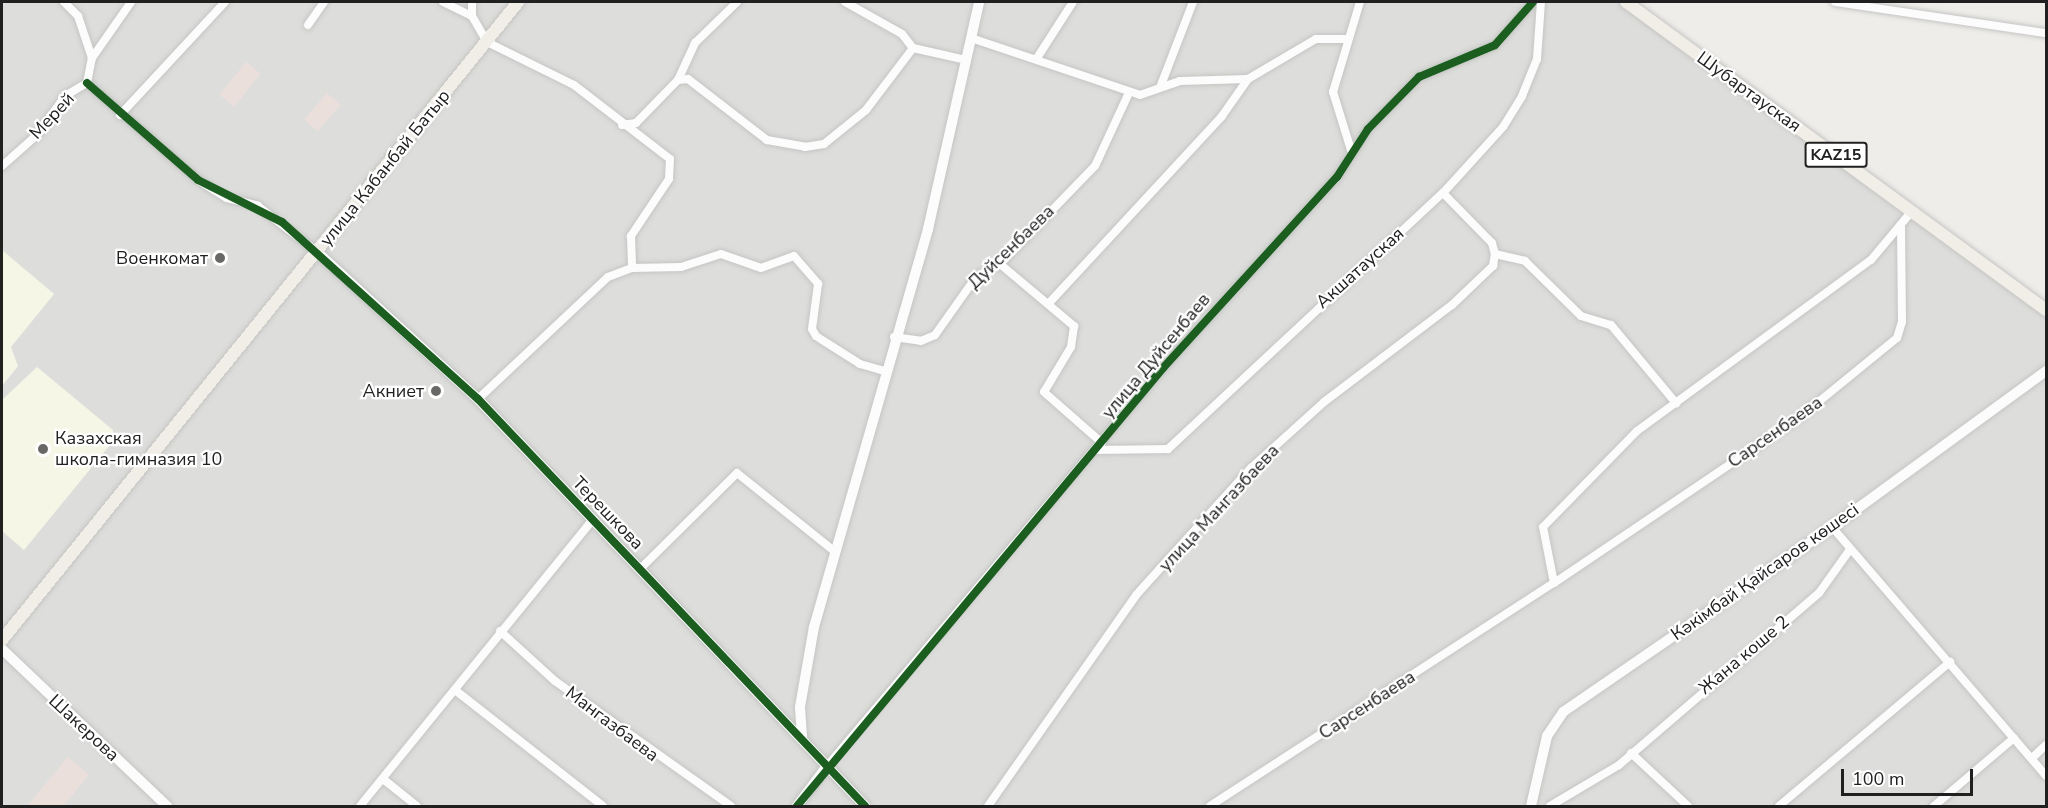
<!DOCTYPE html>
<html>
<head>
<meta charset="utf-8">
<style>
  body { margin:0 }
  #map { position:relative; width:2048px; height:808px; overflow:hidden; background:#eeedea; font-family:"Nunito Sans",sans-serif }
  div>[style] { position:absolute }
  .residential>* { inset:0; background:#dddddb }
  .commercial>* { inset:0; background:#ebdfdc; transform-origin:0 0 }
  .education>* { inset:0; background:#f6f6e7 }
  .roads { filter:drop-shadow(0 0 2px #c5c5c4) drop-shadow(0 0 2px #c5c5c4) }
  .minor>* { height:8px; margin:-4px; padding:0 4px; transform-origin:4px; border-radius:4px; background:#fcfcfc }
  .tertiary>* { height:10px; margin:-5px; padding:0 5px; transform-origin:5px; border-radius:5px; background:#fcfcfc }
  .primary>* { height:12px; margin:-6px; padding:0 6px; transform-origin:6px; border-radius:6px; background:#f1ede7 }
  .cycleway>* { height:8px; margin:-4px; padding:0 4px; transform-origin:4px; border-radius:4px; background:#1b5e20 }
  .dots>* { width:16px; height:16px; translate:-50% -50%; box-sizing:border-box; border:3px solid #fff; border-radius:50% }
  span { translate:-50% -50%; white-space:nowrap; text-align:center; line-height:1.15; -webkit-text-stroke:4.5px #fff; paint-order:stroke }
  .shield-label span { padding:2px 4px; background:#fff; border:2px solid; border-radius:4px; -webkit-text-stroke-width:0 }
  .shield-label { font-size:16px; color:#202020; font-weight:700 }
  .street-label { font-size:18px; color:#202020 }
  .poi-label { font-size:18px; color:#202020 }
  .right { translate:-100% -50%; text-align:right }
  .left { translate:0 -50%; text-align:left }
  .frame { position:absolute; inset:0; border:3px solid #202020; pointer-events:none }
  .scale { position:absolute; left:1841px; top:769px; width:132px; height:27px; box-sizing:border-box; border:3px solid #202020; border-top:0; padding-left:8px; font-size:18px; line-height:21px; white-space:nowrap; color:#202020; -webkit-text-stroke:4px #fff; paint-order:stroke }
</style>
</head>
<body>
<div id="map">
  <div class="residential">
    <i style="clip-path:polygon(2px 2px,1633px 2px,2046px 303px,2046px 806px,2px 806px)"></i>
  </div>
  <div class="commercial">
    <i style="left:246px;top:62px;width:19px;height:42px;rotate:39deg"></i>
    <i style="left:327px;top:93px;width:18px;height:35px;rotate:41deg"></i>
    <i style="clip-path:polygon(68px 757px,89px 775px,63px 806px,27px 806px)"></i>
  </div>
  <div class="education">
    <i style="clip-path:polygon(2px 250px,54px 294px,11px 347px,18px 366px,2px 386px)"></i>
    <i style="clip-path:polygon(37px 367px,113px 430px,114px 440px,24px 550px,2px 531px,2px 400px)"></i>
  </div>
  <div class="roads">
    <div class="minor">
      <i style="left:64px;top:2px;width:20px;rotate:45deg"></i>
      <i style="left:78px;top:16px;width:44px;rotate:71.6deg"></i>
      <i style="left:443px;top:2px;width:32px;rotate:26deg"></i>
      <i style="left:472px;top:2px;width:14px;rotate:90deg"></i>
      <i style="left:472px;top:16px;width:30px;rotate:60deg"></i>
      <i style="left:487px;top:42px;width:97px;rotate:26.3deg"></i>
      <i style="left:574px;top:85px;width:121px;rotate:37.6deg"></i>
      <i style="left:670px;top:159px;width:20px;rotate:93deg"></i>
      <i style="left:669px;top:179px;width:69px;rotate:123.7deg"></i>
      <i style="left:631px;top:236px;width:32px;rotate:88deg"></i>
      <i style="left:845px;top:2px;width:65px;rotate:29.3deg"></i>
      <i style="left:902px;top:34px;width:18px;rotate:52deg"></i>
      <i style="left:1835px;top:2px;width:213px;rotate:8.4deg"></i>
      <i style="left:308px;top:25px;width:28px;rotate:-55deg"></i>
      <i style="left:971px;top:38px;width:178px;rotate:18.6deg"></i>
      <i style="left:1140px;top:95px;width:42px;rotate:-19.3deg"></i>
      <i style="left:1180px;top:81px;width:68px;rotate:-1.7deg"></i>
      <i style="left:1248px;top:79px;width:79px;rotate:-30.5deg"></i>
      <i style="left:1316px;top:39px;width:30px"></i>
      <i style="left:1037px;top:58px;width:67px;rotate:-57.3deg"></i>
      <i style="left:678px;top:80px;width:41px;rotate:-65.3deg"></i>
      <i style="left:695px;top:43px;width:59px;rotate:-44.3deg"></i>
      <i style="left:87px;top:83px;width:147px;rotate:41.1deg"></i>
      <i style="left:198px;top:180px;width:34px;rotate:32deg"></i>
      <i style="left:227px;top:198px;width:32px;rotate:14deg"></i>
      <i style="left:258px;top:206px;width:75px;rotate:37.9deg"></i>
      <i style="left:1161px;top:85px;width:89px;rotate:-68.9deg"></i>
      <i style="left:120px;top:115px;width:154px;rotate:-47.1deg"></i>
      <i style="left:622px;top:125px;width:14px;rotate:-8deg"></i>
      <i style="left:636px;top:123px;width:60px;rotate:-45.7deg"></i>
      <i style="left:678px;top:80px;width:10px;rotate:-6deg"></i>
      <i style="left:688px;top:79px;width:100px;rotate:37.7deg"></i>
      <i style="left:767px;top:140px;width:39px;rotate:10deg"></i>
      <i style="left:805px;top:147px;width:19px;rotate:-9deg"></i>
      <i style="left:824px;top:144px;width:54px;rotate:-39deg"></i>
      <i style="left:866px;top:110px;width:78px;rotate:-52.8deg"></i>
      <i style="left:913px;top:48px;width:54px;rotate:12.8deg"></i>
      <i style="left:1351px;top:150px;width:61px;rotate:-107.2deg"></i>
      <i style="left:1333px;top:92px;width:94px;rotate:-73.3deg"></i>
      <i style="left:2px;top:166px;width:47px;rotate:-41.5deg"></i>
      <i style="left:37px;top:135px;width:48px;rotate:-54.3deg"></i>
      <i style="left:65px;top:96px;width:26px;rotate:-31deg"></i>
      <i style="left:87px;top:83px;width:25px;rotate:-79deg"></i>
      <i style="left:92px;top:58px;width:68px;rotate:-55.1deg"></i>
      <i style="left:1443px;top:193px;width:70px;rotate:45.6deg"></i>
      <i style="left:1492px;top:243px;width:11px;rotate:75deg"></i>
      <i style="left:1495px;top:254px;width:31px;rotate:13deg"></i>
      <i style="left:1525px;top:261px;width:78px;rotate:44.5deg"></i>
      <i style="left:1581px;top:316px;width:31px;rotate:17deg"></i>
      <i style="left:1611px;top:325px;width:102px;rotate:50.2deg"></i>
      <i style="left:1000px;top:264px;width:97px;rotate:40deg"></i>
      <i style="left:1074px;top:326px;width:21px;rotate:98deg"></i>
      <i style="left:1071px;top:347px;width:52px;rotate:121deg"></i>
      <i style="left:1044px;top:392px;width:77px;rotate:41.3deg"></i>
      <i style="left:1049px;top:303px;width:255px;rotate:-47.2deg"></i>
      <i style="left:1222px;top:116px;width:45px;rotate:-54.9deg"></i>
      <i style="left:894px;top:337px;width:27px;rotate:8deg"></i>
      <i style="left:921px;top:341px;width:15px;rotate:-23deg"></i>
      <i style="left:935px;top:335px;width:71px;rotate:-54.7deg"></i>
      <i style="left:976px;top:277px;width:27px;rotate:-28deg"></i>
      <i style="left:1000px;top:264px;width:136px;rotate:-45.9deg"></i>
      <i style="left:1095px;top:166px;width:78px;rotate:-65.1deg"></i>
      <i style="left:478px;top:399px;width:178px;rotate:-43.2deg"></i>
      <i style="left:608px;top:277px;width:26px;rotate:-21deg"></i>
      <i style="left:632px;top:268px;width:49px;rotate:-1.2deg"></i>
      <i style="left:681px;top:267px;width:42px;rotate:-18deg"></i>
      <i style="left:721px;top:254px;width:42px;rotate:19.3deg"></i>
      <i style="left:761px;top:268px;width:35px;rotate:-20deg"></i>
      <i style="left:794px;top:256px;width:37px;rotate:49deg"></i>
      <i style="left:818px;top:284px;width:45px;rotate:97.6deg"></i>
      <i style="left:812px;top:329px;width:8px;rotate:60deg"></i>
      <i style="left:816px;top:336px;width:52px;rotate:32.5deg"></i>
      <i style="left:860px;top:364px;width:26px;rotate:16deg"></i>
      <i style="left:1097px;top:450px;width:71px;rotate:-0.8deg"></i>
      <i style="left:1168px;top:449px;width:376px;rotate:-43deg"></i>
      <i style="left:1443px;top:193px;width:89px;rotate:-47.7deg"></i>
      <i style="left:1503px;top:127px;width:36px;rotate:-58deg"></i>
      <i style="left:1522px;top:96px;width:40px;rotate:-68deg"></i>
      <i style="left:1537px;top:59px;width:57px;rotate:-86deg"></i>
      <i style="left:1832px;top:527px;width:328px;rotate:49.3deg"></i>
      <i style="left:641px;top:568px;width:135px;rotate:-44.7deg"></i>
      <i style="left:737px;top:473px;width:124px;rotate:38.8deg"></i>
      <i style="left:1554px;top:583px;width:297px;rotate:-34deg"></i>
      <i style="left:1800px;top:417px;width:125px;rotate:-39.2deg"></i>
      <i style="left:1897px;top:338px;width:17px;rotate:-73deg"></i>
      <i style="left:1902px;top:322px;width:97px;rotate:-90.6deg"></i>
      <i style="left:500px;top:631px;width:74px;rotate:42.3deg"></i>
      <i style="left:555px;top:681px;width:216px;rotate:35.4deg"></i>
      <i style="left:455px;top:690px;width:188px;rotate:38.1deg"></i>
      <i style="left:1631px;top:753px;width:78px;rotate:42.9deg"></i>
      <i style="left:2032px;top:758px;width:19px;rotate:-43deg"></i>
      <i style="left:827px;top:766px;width:521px;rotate:-49.83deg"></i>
      <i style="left:1163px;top:368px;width:258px;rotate:-47.7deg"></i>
      <i style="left:1337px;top:177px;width:57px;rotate:-57.1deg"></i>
      <i style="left:1368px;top:129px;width:73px;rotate:-45.6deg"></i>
      <i style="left:1419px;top:77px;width:82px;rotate:-22.8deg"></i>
      <i style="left:1495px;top:45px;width:57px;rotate:-48.5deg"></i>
      <i style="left:383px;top:779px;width:43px;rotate:38.5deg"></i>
      <i style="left:360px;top:806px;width:370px;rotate:-50.9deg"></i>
      <i style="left:988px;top:806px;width:259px;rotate:-54.9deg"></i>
      <i style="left:1137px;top:594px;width:170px;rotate:-47.9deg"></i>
      <i style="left:1251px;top:468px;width:98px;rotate:-42.1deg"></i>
      <i style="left:1324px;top:402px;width:161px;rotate:-37.2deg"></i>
      <i style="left:1452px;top:305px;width:57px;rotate:-43.6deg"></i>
      <i style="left:1493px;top:266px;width:12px;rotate:-81deg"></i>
      <i style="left:1210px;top:806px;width:410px;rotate:-33deg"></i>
      <i style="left:1554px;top:583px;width:57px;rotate:-101.1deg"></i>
      <i style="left:1543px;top:527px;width:134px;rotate:-45.6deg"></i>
      <i style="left:1637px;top:431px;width:290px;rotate:-36.2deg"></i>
      <i style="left:1871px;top:260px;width:64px;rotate:-50.1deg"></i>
      <i style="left:1550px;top:806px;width:80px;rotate:-30.7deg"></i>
      <i style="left:1619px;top:765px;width:264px;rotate:-40.7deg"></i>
      <i style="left:1819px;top:593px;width:52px;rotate:-54.5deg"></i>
      <i style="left:1779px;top:806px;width:224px;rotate:-40.1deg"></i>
      <i style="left:1934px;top:806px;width:105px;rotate:-40.4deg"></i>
    </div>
    <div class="tertiary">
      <i style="left:317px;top:252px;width:218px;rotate:42.4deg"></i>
      <i style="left:478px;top:399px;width:562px;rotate:46.44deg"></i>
      <i style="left:2px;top:649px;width:228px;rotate:43.6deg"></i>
      <i style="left:802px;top:736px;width:29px;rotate:-94deg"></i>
      <i style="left:800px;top:707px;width:81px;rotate:-80.1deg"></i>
      <i style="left:814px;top:627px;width:414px;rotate:-74deg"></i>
      <i style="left:928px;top:229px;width:233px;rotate:-77.3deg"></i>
      <i style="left:797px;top:806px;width:50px;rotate:-53.1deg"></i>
      <i style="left:1531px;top:806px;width:72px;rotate:-77.1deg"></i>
      <i style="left:1547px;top:736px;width:29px;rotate:-56deg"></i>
      <i style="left:1563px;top:712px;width:326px;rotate:-34.5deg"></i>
      <i style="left:1832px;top:527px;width:265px;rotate:-36.1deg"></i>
    </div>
    <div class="primary">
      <i style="left:1626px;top:2px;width:521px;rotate:36.25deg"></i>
      <i style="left:2px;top:640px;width:821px;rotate:-51.03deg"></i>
    </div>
  </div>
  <div class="cycleway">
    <i style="left:87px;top:83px;width:147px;rotate:41.1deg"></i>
    <i style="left:198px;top:180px;width:94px;rotate:26.6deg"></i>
    <i style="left:282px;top:222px;width:264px;rotate:42.1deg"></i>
    <i style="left:478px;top:399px;width:562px;rotate:46.44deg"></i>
    <i style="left:797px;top:806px;width:571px;rotate:-50.12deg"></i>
    <i style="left:1163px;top:368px;width:258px;rotate:-47.7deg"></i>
    <i style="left:1337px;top:177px;width:57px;rotate:-57.1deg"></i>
    <i style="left:1368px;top:129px;width:73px;rotate:-45.6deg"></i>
    <i style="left:1419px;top:77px;width:82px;rotate:-22.8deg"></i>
    <i style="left:1495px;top:45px;width:57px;rotate:-48.5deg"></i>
  </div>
  <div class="dots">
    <i style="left:220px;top:258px;background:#686867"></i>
    <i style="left:436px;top:391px;background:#686867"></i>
    <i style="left:43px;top:449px;background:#686867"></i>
  </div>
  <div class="shield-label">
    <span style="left:1836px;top:155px">KAZ15</span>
  </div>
  <div class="street-label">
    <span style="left:1749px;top:92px;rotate:36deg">Шубартауская</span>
    <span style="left:52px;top:116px;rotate:-47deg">Мерей</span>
    <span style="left:385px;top:168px;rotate:-51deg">улица Кабанбай Батыр</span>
    <span style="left:1011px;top:247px;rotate:-44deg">Дуйсенбаева</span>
    <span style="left:1360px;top:268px;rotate:-42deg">Акшатауская</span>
    <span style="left:1156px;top:356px;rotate:-50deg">улица Дуйсенбаев</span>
    <span style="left:1775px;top:432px;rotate:-35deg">Сарсенбаева</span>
    <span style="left:1219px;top:508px;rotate:-47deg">улица Мангазбаева</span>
    <span style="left:608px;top:513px;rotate:46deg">Терешкова</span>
    <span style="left:1765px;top:572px;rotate:-35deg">Кәкімбай Қайсаров көшесі</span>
    <span style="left:1744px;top:655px;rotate:-40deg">Жана коше 2</span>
    <span style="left:1367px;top:705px;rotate:-33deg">Сарсенбаева</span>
    <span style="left:612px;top:724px;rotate:37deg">Мангазбаева</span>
    <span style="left:84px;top:728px;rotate:43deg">Шакерова</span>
  </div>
  <div class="poi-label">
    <span class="right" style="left:208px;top:258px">Военкомат</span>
    <span class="right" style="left:424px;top:391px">Акниет</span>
    <span class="left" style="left:55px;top:449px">Казахская<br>школа-гимназия 10</span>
  </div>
  <div class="frame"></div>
  <div class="scale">100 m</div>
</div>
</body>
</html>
